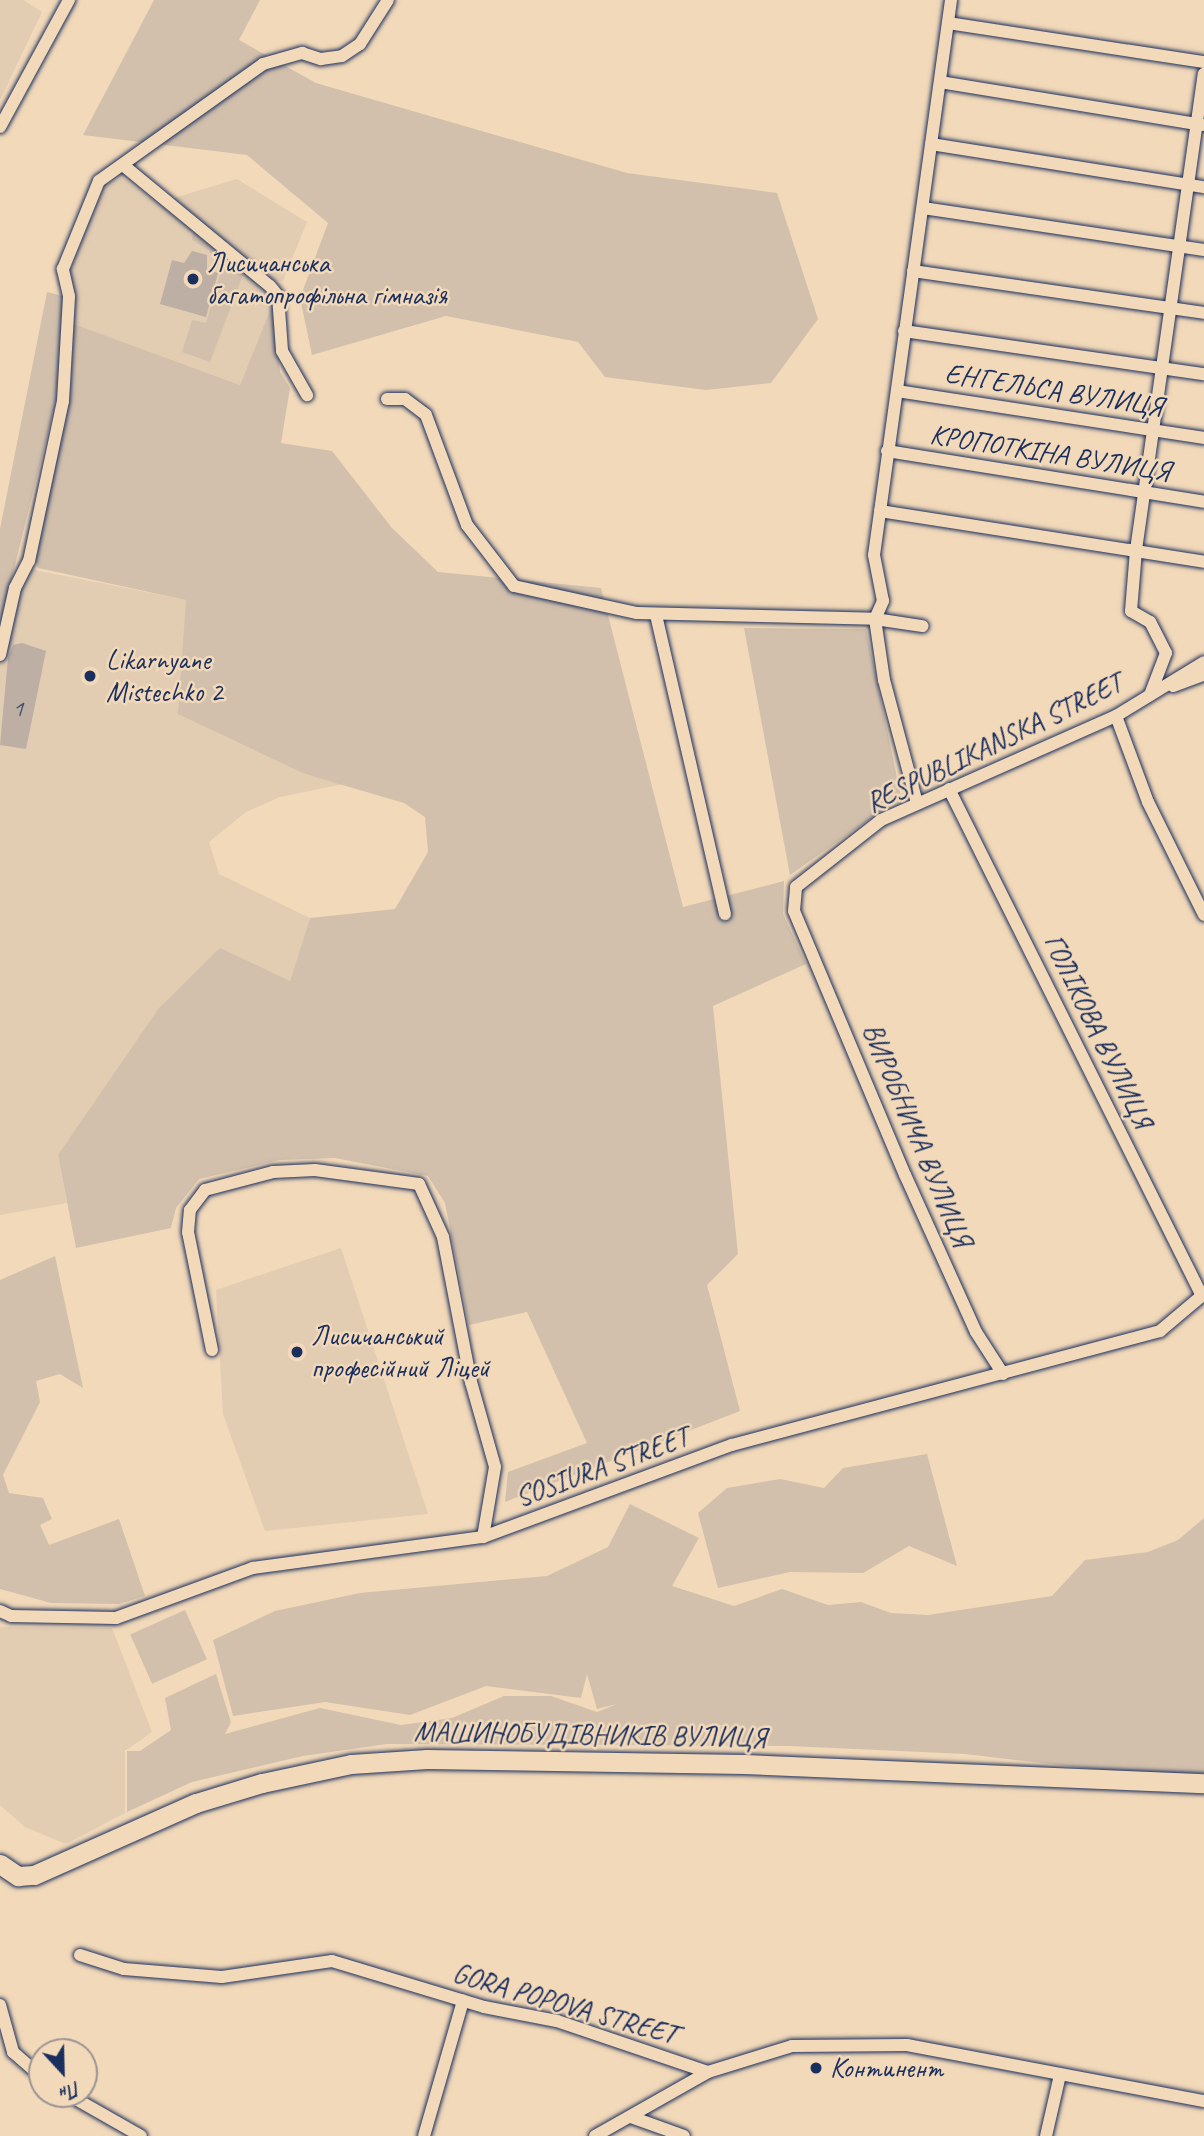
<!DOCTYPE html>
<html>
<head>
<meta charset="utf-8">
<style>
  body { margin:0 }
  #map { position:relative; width:1204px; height:2136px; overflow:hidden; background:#f2d9b9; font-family:Caveat,sans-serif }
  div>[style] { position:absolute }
  .built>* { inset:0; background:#e2ccb2 }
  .green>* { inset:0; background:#d2c0ac; transform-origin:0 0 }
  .building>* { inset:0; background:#bdafa3 }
  .roads { filter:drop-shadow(0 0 2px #1b2f5e) drop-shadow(0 0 2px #1b2f5e) }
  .minor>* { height:12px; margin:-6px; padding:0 6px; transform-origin:6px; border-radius:6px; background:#f2d9b9 }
  .primary>* { height:19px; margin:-9.5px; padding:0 9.5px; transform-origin:9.5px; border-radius:9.5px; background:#f2d9b9 }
  .dots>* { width:19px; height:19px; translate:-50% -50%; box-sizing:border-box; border:4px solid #f2d9b9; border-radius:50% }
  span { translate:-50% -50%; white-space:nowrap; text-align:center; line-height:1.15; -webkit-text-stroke:5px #f2d9b9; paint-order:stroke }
  .number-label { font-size:24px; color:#444f6f }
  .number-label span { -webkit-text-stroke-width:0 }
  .poi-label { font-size:28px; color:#1b2f5e }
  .left { translate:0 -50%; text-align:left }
  .street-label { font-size:28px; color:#1b2f5e }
  .north { position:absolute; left:28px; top:2038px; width:70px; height:70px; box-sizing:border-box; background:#f2d9b9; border:2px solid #9c9595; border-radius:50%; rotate:158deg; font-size:19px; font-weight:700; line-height:28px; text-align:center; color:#1b2f5e }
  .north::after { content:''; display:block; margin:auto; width:24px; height:32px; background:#1b2f5e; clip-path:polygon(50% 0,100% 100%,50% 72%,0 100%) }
</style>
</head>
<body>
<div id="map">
  <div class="built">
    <i style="clip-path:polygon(0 0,23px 0,42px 12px,0 100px)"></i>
    <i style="clip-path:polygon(122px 178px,169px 211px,179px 204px,174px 198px,237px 179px,307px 222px,283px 281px,273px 280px,267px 292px,273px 303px,240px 385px,74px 324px,70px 270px,104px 185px)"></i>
    <i style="clip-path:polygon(19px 567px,187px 600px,304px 774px,343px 784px,280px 797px,246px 812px,209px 842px,219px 874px,310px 918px,290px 981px,58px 1155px,67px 1203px,0 1215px,0 638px)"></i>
    <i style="clip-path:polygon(341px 1248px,428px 1514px,265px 1531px,223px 1414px,216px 1290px)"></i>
    <i style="clip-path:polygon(0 1627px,112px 1628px,152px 1732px,125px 1751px,125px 1813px,66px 1844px,25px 1827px,0 1805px)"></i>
  </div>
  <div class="green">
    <i style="clip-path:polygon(154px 0,260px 0,239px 40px,316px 83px,627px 173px,777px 193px,818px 319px,771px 383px,706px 390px,605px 377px,578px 342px,446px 316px,312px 355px,300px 298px,328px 223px,247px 155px,83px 135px)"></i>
    <i style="clip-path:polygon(193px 232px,244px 272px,210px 362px,182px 352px,192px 320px,206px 323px,221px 270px,209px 250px,192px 240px)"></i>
    <i style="clip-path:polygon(47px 292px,63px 296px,58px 392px,0 625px,0 529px)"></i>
    <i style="clip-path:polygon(273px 303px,280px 372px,290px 388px,281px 443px,332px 451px,392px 528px,438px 572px,601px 588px,683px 907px,784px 881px,783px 914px,806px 964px,713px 1006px,738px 1254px,707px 1285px,740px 1411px,505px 1502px,508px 1472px,587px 1443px,527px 1312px,469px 1325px,445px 1203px,428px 1176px,335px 1158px,280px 1160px,199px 1179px,176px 1208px,171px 1228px,76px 1248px,58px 1155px,159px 1008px,220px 948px,290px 981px,310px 918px,395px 909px,428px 852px,425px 817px,404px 803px,305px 774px,178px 714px,186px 600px,38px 568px,35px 559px,70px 391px,74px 324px,240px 385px)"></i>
    <i style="clip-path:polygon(744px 628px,866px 629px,901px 797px,790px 875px)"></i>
    <i style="clip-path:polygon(55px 1256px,83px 1388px,60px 1374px,36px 1381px,40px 1402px,3px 1475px,9px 1493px,43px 1498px,52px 1519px,40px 1525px,49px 1545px,119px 1519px,145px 1596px,119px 1604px,51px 1603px,0 1589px,0 1280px)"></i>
    <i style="clip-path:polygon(927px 1454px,957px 1566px,909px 1546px,863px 1573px,790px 1572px,718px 1588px,698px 1513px,727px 1488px,780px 1479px,824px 1488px,843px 1468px)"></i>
    <i style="clip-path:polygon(630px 1504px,699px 1538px,672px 1586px,734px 1606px,782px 1589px,828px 1605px,861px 1602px,891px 1613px,928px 1615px,1052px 1596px,1085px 1560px,1148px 1552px,1178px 1540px,1204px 1518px,1204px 1773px,1129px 1773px,965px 1754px,790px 1746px,387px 1744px,303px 1756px,192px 1782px,127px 1812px,127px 1751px,140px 1751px,171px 1730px,165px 1698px,216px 1674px,231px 1722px,225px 1734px,320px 1708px,401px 1725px,452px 1718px,504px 1696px,551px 1696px,597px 1712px,617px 1704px,597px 1709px,587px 1674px,581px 1698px,486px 1686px,410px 1715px,325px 1702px,233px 1716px,213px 1640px,275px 1611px,360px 1593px,547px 1576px,608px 1547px)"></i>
    <i style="left:185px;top:1610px;width:54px;height:60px;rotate:66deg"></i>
  </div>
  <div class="building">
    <i style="clip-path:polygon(192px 251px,207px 255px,207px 270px,218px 273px,206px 317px,160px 304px,172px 260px,184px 263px)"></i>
    <i style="clip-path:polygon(22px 643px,46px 651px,26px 749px,0 745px,8px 658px,13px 645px)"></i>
  </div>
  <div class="roads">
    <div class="minor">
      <i style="left:948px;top:23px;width:259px;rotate:8.7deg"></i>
      <i style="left:940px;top:82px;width:266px;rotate:9.3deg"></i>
      <i style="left:0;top:127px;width:145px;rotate:-61.5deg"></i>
      <i style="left:931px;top:144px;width:276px;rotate:9deg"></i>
      <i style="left:123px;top:165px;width:190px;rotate:39.5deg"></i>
      <i style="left:270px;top:286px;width:13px;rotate:51deg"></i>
      <i style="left:278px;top:296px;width:55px;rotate:85.8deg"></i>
      <i style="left:282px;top:351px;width:51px;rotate:60.4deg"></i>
      <i style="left:923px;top:208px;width:284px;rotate:8.5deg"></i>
      <i style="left:913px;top:271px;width:294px;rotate:8.2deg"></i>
      <i style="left:904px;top:331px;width:303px;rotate:8.2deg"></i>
      <i style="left:897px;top:391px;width:311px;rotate:8.7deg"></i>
      <i style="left:387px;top:399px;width:18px"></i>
      <i style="left:405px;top:399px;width:26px;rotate:37deg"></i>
      <i style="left:426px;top:415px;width:117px;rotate:69.6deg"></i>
      <i style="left:467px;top:525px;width:77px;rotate:52.4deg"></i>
      <i style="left:514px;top:586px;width:126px;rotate:12.4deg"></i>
      <i style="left:637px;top:613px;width:238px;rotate:1.4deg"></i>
      <i style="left:875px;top:619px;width:48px;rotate:8.5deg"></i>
      <i style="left:887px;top:451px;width:321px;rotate:9.1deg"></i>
      <i style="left:880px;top:511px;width:328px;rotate:8.9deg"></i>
      <i style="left:656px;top:615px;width:307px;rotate:77deg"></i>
      <i style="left:0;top:655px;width:69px;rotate:-77.4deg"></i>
      <i style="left:15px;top:588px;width:30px;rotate:-63deg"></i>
      <i style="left:29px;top:561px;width:164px;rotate:-78deg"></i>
      <i style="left:63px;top:401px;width:105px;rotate:-86.7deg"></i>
      <i style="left:69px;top:296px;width:28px;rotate:-103deg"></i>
      <i style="left:63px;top:269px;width:95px;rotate:-67.8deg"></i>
      <i style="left:99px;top:181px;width:201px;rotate:-35.5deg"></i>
      <i style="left:263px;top:64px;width:41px;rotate:-15.8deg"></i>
      <i style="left:302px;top:53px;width:20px;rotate:18deg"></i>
      <i style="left:321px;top:59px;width:21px;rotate:-8deg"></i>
      <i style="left:342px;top:56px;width:22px;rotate:-34deg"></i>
      <i style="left:360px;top:44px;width:52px;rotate:-57.5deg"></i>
      <i style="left:1173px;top:686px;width:33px;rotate:-20deg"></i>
      <i style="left:1150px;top:695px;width:45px;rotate:-69.1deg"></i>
      <i style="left:1166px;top:653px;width:35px;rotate:-117deg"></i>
      <i style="left:1150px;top:622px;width:22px;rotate:-150deg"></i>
      <i style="left:1131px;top:611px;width:61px;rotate:-85.3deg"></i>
      <i style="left:1136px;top:550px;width:481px;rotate:-81.9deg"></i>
      <i style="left:1116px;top:716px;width:92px;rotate:69.6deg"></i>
      <i style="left:1148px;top:802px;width:126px;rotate:63.6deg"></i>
      <i style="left:949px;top:789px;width:567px;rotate:63.48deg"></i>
      <i style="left:917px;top:803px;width:127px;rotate:-105deg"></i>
      <i style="left:884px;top:680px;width:62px;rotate:-98.4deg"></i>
      <i style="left:875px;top:619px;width:20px;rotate:-66deg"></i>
      <i style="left:883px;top:601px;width:47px;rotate:-101.1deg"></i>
      <i style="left:874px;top:555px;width:560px;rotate:-82.1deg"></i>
      <i style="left:212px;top:1350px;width:120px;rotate:-101.5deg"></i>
      <i style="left:188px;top:1232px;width:22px;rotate:-85deg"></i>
      <i style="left:190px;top:1210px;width:25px;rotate:-53deg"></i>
      <i style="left:205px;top:1190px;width:70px;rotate:-14.8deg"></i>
      <i style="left:273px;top:1172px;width:42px;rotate:-2.7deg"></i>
      <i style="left:315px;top:1170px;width:105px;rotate:7.7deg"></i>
      <i style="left:419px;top:1184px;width:58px;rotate:65.6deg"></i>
      <i style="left:443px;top:1237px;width:148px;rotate:79.1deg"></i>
      <i style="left:471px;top:1382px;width:88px;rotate:74.2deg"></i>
      <i style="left:495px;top:1467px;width:71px;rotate:99.7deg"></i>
      <i style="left:1003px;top:1374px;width:50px;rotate:-122.7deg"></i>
      <i style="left:976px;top:1332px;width:172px;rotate:-114.3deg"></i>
      <i style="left:905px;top:1175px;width:286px;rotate:-112.8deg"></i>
      <i style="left:794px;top:911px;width:24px;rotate:-85deg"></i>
      <i style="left:796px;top:887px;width:108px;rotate:-38.2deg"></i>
      <i style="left:881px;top:820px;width:257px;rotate:-23.9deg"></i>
      <i style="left:1116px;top:716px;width:103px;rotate:-31.5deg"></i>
      <i style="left:0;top:1611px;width:12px;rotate:24deg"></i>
      <i style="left:11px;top:1616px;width:105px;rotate:1.1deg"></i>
      <i style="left:116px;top:1618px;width:146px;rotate:-20.1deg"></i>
      <i style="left:253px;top:1568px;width:232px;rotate:-7.7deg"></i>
      <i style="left:483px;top:1537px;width:265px;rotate:-20.3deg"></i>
      <i style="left:732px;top:1445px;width:443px;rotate:-14.9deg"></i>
      <i style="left:1160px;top:1331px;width:57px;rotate:-40.1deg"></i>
      <i style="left:80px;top:1955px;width:46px;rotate:17.7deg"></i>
      <i style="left:124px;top:1969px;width:98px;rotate:4.7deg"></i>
      <i style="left:222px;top:1977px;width:111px;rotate:-8.3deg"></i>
      <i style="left:332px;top:1961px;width:159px;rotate:16.8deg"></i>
      <i style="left:484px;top:2007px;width:74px;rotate:10.9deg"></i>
      <i style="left:557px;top:2021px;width:159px;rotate:18.7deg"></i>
      <i style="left:708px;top:2072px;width:88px;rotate:-17.2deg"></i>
      <i style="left:792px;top:2046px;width:115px;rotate:-0.5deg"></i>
      <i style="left:907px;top:2045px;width:302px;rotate:10.7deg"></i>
      <i style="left:0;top:2005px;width:49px;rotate:74.5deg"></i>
      <i style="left:13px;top:2052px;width:38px;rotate:41deg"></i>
      <i style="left:67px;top:2094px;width:85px;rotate:29.6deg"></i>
      <i style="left:631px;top:2117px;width:56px;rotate:19.7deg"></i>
      <i style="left:424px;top:2136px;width:141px;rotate:-73.9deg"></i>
      <i style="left:595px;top:2136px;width:130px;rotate:-29.5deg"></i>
      <i style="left:1046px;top:2136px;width:63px;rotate:-77.1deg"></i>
    </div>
    <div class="primary">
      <i style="left:0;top:1864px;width:22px;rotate:34deg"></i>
      <i style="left:18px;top:1876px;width:16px;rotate:-4deg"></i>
      <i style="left:34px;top:1875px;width:177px;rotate:-24deg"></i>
      <i style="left:196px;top:1803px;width:69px;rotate:-16.9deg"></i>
      <i style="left:262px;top:1783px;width:91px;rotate:-12.1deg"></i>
      <i style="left:351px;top:1764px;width:76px;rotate:-3.8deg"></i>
      <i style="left:427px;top:1759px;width:317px;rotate:0.9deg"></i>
      <i style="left:744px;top:1764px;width:460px;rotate:2.4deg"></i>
    </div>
  </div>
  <div class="dots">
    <i style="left:193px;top:279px;background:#1b2f5e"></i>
    <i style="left:90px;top:676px;background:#1b2f5e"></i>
    <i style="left:297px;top:1352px;background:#1b2f5e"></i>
    <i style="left:816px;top:2068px;background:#1b2f5e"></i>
  </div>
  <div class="number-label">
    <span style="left:18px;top:709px">1</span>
  </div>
  <div class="poi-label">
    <span class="left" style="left:207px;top:279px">Лисичанська<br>багатопрофільна гімназія</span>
    <span class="left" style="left:106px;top:676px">Likarnyane<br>Mistechko 2</span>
    <span class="left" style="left:311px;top:1352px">Лисичанський<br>професійний Ліцей</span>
    <span class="left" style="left:830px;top:2068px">Континент</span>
  </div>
  <div class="street-label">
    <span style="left:1054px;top:390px;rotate:9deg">ЕНГЕЛЬСА ВУЛИЦЯ</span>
    <span style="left:1050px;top:453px;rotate:9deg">КРОПОТКІНА ВУЛИЦЯ</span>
    <span style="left:994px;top:743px;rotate:-26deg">RESPUBLIKANSKA STREET</span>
    <span style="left:1098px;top:1031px;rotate:64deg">ГОЛІКОВА ВУЛИЦЯ</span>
    <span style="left:917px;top:1135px;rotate:67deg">ВИРОБНИЧА ВУЛИЦЯ</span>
    <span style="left:602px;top:1467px;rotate:-20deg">SOSIURA STREET</span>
    <span style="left:590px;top:1735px;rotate:1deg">МАШИНОБУДІВНИКІВ ВУЛИЦЯ</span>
    <span style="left:565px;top:2004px;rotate:16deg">GORA POPOVA STREET</span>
  </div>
  <div class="north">Пн</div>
</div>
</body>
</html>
